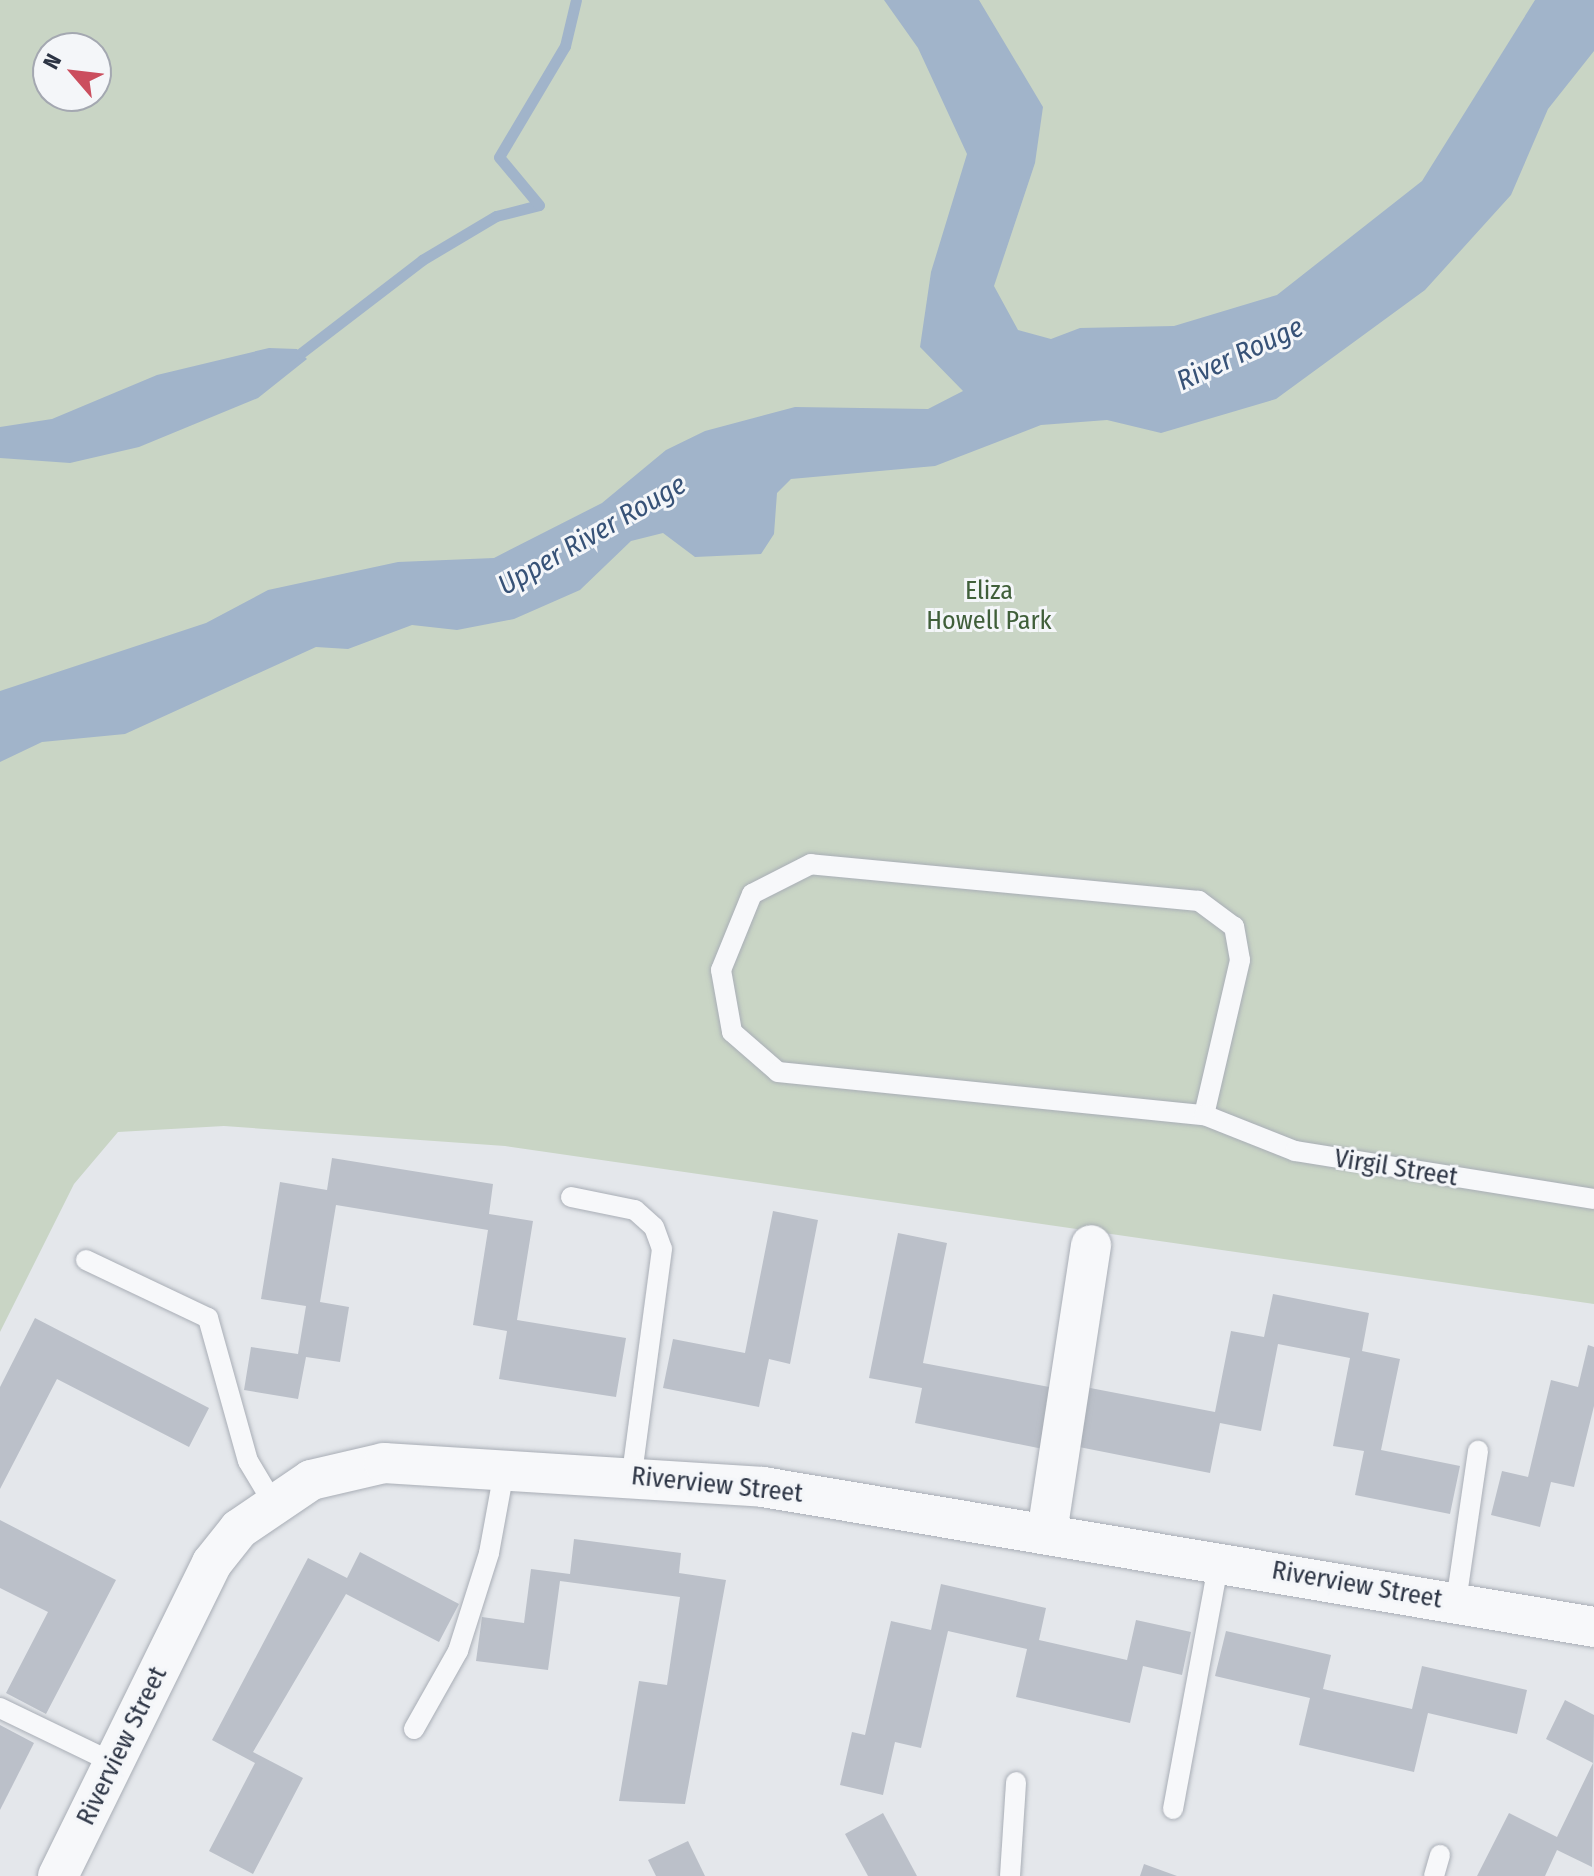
<!DOCTYPE html>
<html>
<head>
<meta charset="utf-8">
<style>
  body { margin:0 }
  #map { position:relative; width:1594px; height:1876px; overflow:hidden; background:#e4e7eb; font-family:"Fira Sans Condensed",sans-serif }
  div>[style] { position:absolute }
  .green>* { inset:0; background:#c9d5c5 }
  .water>* { inset:0; background:#a1b4ca }
  .stream>* { height:11px; margin:-5.5px; padding:0 5.5px; transform-origin:5.5px; border-radius:5.5px; background:#a1b4ca }
  .building>* { inset:0; background:#bbc0c9 }
  .roads { filter:drop-shadow(0 0 2px #a9aeb6) drop-shadow(0 0 2px #a9aeb6) }
  .service>* { height:20px; margin:-10px; padding:0 10px; transform-origin:10px; border-radius:10px; background:#f7f8fa }
  .minor>* { height:40px; margin:-20px; padding:0 20px; transform-origin:20px; border-radius:20px; background:#f7f8fa }
  span { translate:-50% -50%; white-space:nowrap; text-align:center; line-height:1.15; -webkit-text-stroke:6px #f4f6f9; paint-order:stroke }
  .park-label { font-size:26px; color:#405f3a }
  .street-label { font-size:26px; color:#2c3444 }
  .water-label { font-size:28px; color:#375277; font-style:italic }
  .north { position:absolute; left:32px; top:32px; width:80px; height:80px; box-sizing:border-box; background:#f4f6f9; border:2px solid #a4a8b1; border-radius:50%; rotate:298deg; font-size:22px; font-weight:700; line-height:32px; text-align:center; color:#2c3444 }
  .north::after { content:''; display:block; margin:auto; width:28px; height:36px; background:#cb4e5e; clip-path:polygon(50% 0,100% 100%,50% 72%,0 100%) }
</style>
</head>
<body>
<div id="map">
  <div class="green">
    <i style="clip-path:polygon(evenodd,0 0,1594px 0,1594px 1304px,505px 1146px,224px 1126px,118px 1132px,74px 1184px,0 1332px,0 0,48px 48px,96px 48px,96px 96px,48px 96px,48px 48px)"></i>
  </div>
  <div class="water">
    <i style="clip-path:polygon(884px 0,979px 0,1043px 107px,1035px 163px,994px 286px,1018px 330px,1051px 339px,1080px 328px,1174px 326px,1277px 295px,1422px 181px,1535px 0,1594px 0,1594px 51px,1548px 109px,1511px 195px,1425px 290px,1276px 399px,1161px 433px,1107px 420px,1041px 425px,935px 466px,791px 479px,777px 493px,774px 534px,761px 554px,695px 557px,663px 533px,631px 541px,580px 590px,514px 619px,457px 630px,412px 625px,348px 649px,316px 647px,125px 734px,42px 742px,0 762px,0 691px,206px 623px,268px 590px,398px 562px,494px 558px,602px 503px,666px 450px,705px 431px,795px 407px,928px 409px,963px 391px,920px 347px,931px 272px,967px 154px,918px 48px)"></i>
    <i style="clip-path:polygon(269px 348px,297px 349px,307px 359px,258px 398px,139px 447px,70px 463px,0 458px,0 427px,52px 419px,157px 375px)"></i>
  </div>
  <div class="stream">
    <i style="left:301px;top:353px;width:153px;rotate:-37.5deg"></i>
    <i style="left:422px;top:260px;width:86px;rotate:-30.7deg"></i>
    <i style="left:496px;top:216px;width:44px;rotate:-14.3deg"></i>
    <i style="left:539px;top:205px;width:62px;rotate:-129.8deg"></i>
    <i style="left:499px;top:157px;width:129px;rotate:-59.3deg"></i>
    <i style="left:565px;top:46px;width:47px;rotate:-76.6deg"></i>
  </div>
  <div class="building">
    <i style="clip-path:polygon(332px 1158px,493px 1184px,489px 1214px,533px 1221px,517px 1320px,626px 1338px,616px 1397px,499px 1379px,507px 1331px,473px 1325px,488px 1230px,336px 1205px,320px 1302px,349px 1307px,340px 1362px,306px 1357px,298px 1399px,244px 1390px,251px 1347px,298px 1354px,306px 1306px,261px 1299px,280px 1182px,327px 1190px)"></i>
    <i style="clip-path:polygon(773px 1211px,818px 1220px,790px 1364px,769px 1359px,759px 1407px,663px 1388px,673px 1339px,745px 1353px)"></i>
    <i style="clip-path:polygon(898px 1233px,947px 1243px,923px 1363px,1060px 1389px,1048px 1450px,915px 1423px,922px 1388px,869px 1378px)"></i>
    <i style="clip-path:polygon(1273px 1294px,1369px 1313px,1362px 1351px,1400px 1359px,1381px 1450px,1460px 1466px,1450px 1514px,1355px 1495px,1364px 1451px,1333px 1446px,1350px 1358px,1278px 1344px,1261px 1431px,1220px 1423px,1210px 1473px,1074px 1446px,1085px 1387px,1215px 1412px,1231px 1331px,1264px 1337px)"></i>
    <i style="clip-path:polygon(35px 1318px,209px 1408px,189px 1447px,57px 1379px,0 1489px,0 1387px)"></i>
    <i style="clip-path:polygon(1588px 1345px,1594px 1347px,1594px 1406px,1574px 1487px,1551px 1482px,1540px 1527px,1491px 1515px,1502px 1471px,1528px 1477px,1551px 1380px,1578px 1387px)"></i>
    <i style="clip-path:polygon(0 1520px,116px 1580px,46px 1714px,6px 1693px,48px 1612px,0 1588px)"></i>
    <i style="clip-path:polygon(574px 1539px,681px 1553px,679px 1573px,726px 1580px,685px 1804px,619px 1801px,639px 1681px,667px 1685px,680px 1597px,560px 1581px,548px 1670px,476px 1661px,482px 1617px,524px 1623px,531px 1569px,570px 1574px)"></i>
    <i style="clip-path:polygon(360px 1552px,459px 1604px,439px 1642px,346px 1594px,253px 1752px,303px 1778px,253px 1874px,209px 1851px,255px 1763px,212px 1740px,308px 1558px,347px 1578px)"></i>
    <i style="clip-path:polygon(941px 1584px,1046px 1608px,1039px 1640px,1127px 1660px,1136px 1620px,1191px 1632px,1182px 1675px,1143px 1666px,1130px 1723px,1016px 1697px,1027px 1649px,948px 1631px,921px 1748px,895px 1742px,883px 1795px,840px 1785px,852px 1732px,865px 1735px,891px 1621px,931px 1630px)"></i>
    <i style="clip-path:polygon(1226px 1631px,1331px 1655px,1323px 1689px,1412px 1709px,1422px 1666px,1527px 1690px,1517px 1734px,1428px 1713px,1414px 1772px,1299px 1745px,1310px 1698px,1215px 1676px)"></i>
    <i style="clip-path:polygon(1565px 1700px,1594px 1715px,1592px 1867px,1557px 1850px,1545px 1876px,1477px 1876px,1509px 1813px,1557px 1837px,1593px 1763px,1546px 1739px)"></i>
    <i style="clip-path:polygon(0 1725px,34px 1743px,0 1810px)"></i>
    <i style="clip-path:polygon(883px 1813px,917px 1876px,868px 1876px,845px 1834px)"></i>
    <i style="clip-path:polygon(688px 1841px,705px 1876px,656px 1876px,648px 1860px)"></i>
    <i style="clip-path:polygon(1144px 1864px,1177px 1876px,1140px 1876px)"></i>
  </div>
  <div class="roads">
    <div class="service">
      <i style="left:1204px;top:1115px;width:159px;rotate:-76.9deg"></i>
      <i style="left:1240px;top:960px;width:34px;rotate:-100deg"></i>
      <i style="left:1234px;top:927px;width:44px;rotate:-143.4deg"></i>
      <i style="left:1199px;top:901px;width:390px;rotate:-174.6deg"></i>
      <i style="left:811px;top:864px;width:66px;rotate:153deg"></i>
      <i style="left:752px;top:894px;width:82px;rotate:112.2deg"></i>
      <i style="left:721px;top:970px;width:63px;rotate:79.9deg"></i>
      <i style="left:732px;top:1032px;width:61px;rotate:41deg"></i>
      <i style="left:778px;top:1072px;width:428px;rotate:5.8deg"></i>
      <i style="left:1204px;top:1115px;width:98px;rotate:21.6deg"></i>
      <i style="left:1295px;top:1151px;width:303px;rotate:9.1deg"></i>
      <i style="left:571px;top:1197px;width:65px;rotate:11.5deg"></i>
      <i style="left:635px;top:1210px;width:25px;rotate:42deg"></i>
      <i style="left:654px;top:1227px;width:23px;rotate:70deg"></i>
      <i style="left:662px;top:1249px;width:228px;rotate:97.6deg"></i>
      <i style="left:86px;top:1260px;width:135px;rotate:25.4deg"></i>
      <i style="left:208px;top:1318px;width:148px;rotate:74.4deg"></i>
      <i style="left:248px;top:1461px;width:47px;rotate:59deg"></i>
      <i style="left:1456px;top:1602px;width:153px;rotate:-81.7deg"></i>
      <i style="left:0;top:1708px;width:127px;rotate:25.8deg"></i>
      <i style="left:414px;top:1729px;width:90px;rotate:-60.6deg"></i>
      <i style="left:458px;top:1651px;width:103px;rotate:-72.4deg"></i>
      <i style="left:489px;top:1553px;width:88px;rotate:-79.6deg"></i>
      <i style="left:1173px;top:1809px;width:251px;rotate:-79.5deg"></i>
      <i style="left:1010px;top:1876px;width:94px;rotate:-86.3deg"></i>
      <i style="left:1434px;top:1876px;width:22px;rotate:-74deg"></i>
    </div>
    <div class="minor">
      <i style="left:1047px;top:1533px;width:291px;rotate:-81.3deg"></i>
      <i style="left:58px;top:1876px;width:349px;rotate:-63.8deg"></i>
      <i style="left:212px;top:1563px;width:43px;rotate:-51.5deg"></i>
      <i style="left:239px;top:1529px;width:87px;rotate:-34.2deg"></i>
      <i style="left:311px;top:1480px;width:75px;rotate:-13.1deg"></i>
      <i style="left:384px;top:1463px;width:380px;rotate:3.6deg"></i>
      <i style="left:763px;top:1487px;width:843px;rotate:9.56deg"></i>
    </div>
  </div>
  <div class="park-label">
    <span style="left:989px;top:606px">Eliza<br>Howell Park</span>
  </div>
  <div class="street-label">
    <span style="left:1396px;top:1168px;rotate:9deg">Virgil Street</span>
    <span style="left:717px;top:1485px;rotate:6deg">Riverview Street</span>
    <span style="left:1357px;top:1585px;rotate:10deg">Riverview Street</span>
    <span style="left:122px;top:1746px;rotate:-64deg">Riverview Street</span>
  </div>
  <div class="water-label">
    <span style="left:1240px;top:354px;rotate:-25deg">River Rouge</span>
    <span style="left:592px;top:535px;rotate:-30deg">Upper River Rouge</span>
  </div>
  <div class="north">N</div>
</div>
</body>
</html>
